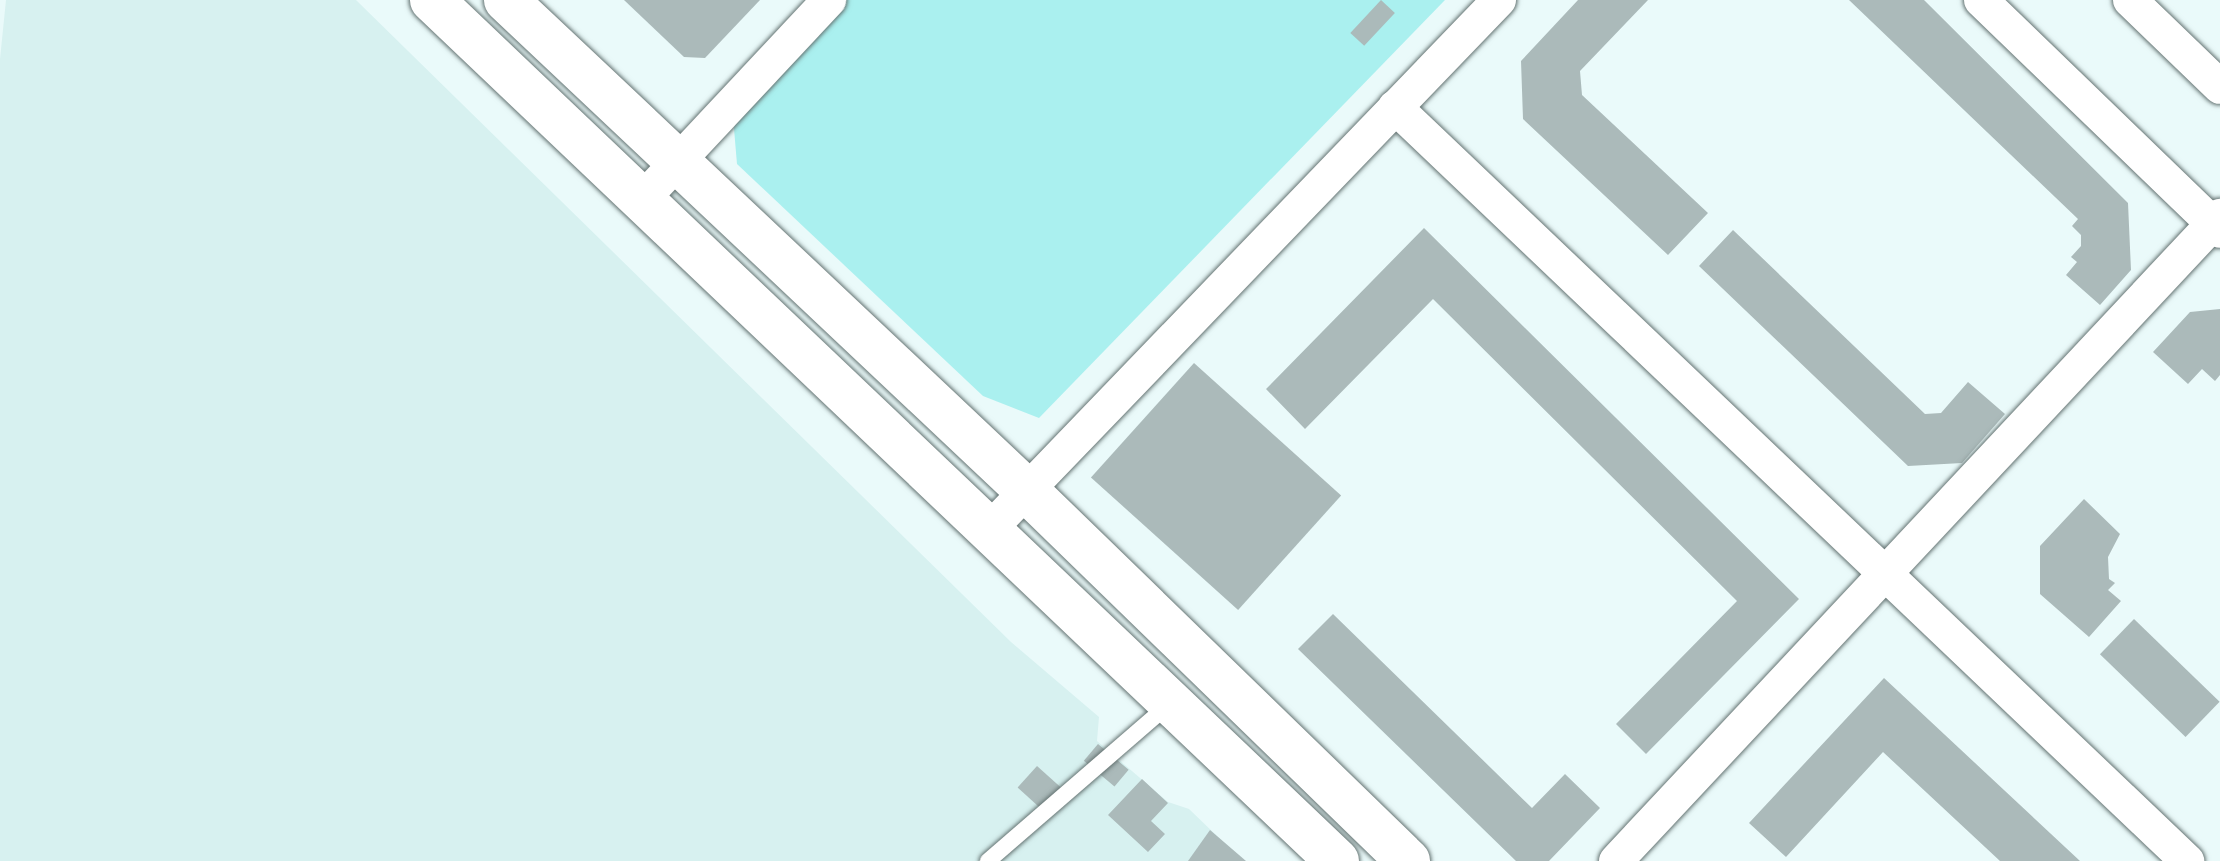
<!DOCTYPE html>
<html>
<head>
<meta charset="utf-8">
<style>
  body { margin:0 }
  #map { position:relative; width:2220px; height:861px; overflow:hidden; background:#eafafa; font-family:"Libre Baskerville",serif }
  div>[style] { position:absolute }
  .built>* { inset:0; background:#d7f1f0 }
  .green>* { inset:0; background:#aaf0ef }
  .building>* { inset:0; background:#abbaba; transform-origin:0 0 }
  .roads { filter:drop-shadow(0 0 2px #647372) drop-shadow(0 0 2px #647372) }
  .service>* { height:16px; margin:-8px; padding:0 8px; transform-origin:8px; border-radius:8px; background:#fff }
  .minor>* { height:34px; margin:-17px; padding:0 17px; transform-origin:17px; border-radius:17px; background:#fff }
  .secondary>* { height:44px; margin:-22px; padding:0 22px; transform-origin:22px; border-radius:22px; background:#fff }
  span { translate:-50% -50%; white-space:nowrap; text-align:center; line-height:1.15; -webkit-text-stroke:8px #eafafa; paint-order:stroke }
</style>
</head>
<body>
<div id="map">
  <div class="built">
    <i style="clip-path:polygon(6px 0,356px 0,1011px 642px,1099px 717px,1097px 741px,1168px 802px,1189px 809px,1243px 861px,0 861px,0 59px)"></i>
  </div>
  <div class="green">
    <i style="clip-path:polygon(845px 0,1445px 0,1039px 418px,983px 396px,737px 164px,733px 117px)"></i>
  </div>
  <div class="building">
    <i style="clip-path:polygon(624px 0,760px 0,705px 58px,684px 57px)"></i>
    <i style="left:1381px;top:0;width:19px;height:45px;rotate:43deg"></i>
    <i style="clip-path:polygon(1578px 0,1648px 0,1580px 71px,1582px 95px,1708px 213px,1668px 255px,1523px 119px,1521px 61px)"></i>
    <i style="clip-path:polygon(1849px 0,1924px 0,2128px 203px,2131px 270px,2100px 305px,2066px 275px,2077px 262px,2071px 257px,2081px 246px,2081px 235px,2072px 226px,2078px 219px)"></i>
    <i style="clip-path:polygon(1424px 228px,1799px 599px,1646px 754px,1616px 724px,1737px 601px,1433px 299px,1305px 429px,1266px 389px)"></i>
    <i style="clip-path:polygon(1733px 230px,1925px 414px,1941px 413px,1968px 382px,2005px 414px,1962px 463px,1908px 466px,1699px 266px)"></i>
    <i style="clip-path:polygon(2220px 309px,2220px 375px,2215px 381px,2202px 369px,2188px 384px,2153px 352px,2190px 312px)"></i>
    <i style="left:1194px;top:363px;width:198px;height:154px;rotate:42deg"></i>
    <i style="clip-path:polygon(2084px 499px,2120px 534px,2108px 557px,2109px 579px,2115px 583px,2108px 590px,2121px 601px,2089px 637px,2040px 594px,2040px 546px)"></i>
    <i style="clip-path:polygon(1333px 614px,1532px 808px,1565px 774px,1600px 808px,1549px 861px,1516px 861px,1298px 649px)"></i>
    <i style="left:2134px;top:619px;width:119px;height:49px;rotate:44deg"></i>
    <i style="clip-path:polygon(1884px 678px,2080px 861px,2000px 861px,1883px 752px,1786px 857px,1749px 823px)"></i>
    <i style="left:1098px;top:744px;width:40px;height:22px;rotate:40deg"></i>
    <i style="left:1037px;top:766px;width:36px;height:29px;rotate:42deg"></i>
    <i style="clip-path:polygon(1142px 779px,1168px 803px,1151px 821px,1165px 834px,1148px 852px,1108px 815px)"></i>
    <i style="clip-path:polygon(1210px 830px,1246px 861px,1188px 861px)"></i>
  </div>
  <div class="roads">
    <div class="service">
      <i style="left:988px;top:861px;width:238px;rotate:-40.9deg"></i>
    </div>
    <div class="minor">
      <i style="left:1981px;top:0;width:332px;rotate:44deg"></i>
      <i style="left:2130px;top:0;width:125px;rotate:44deg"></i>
      <i style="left:1395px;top:107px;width:1094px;rotate:43.59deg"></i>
      <i style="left:640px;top:202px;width:277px;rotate:-46.9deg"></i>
      <i style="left:988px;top:531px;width:737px;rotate:-46.1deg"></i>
      <i style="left:1616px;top:861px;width:884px;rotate:-46.88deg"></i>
    </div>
    <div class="secondary">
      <i style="left:432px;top:0;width:1249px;rotate:43.57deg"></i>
      <i style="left:506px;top:0;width:713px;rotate:43.3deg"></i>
      <i style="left:1025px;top:489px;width:534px;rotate:44.17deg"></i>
    </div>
  </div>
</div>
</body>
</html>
